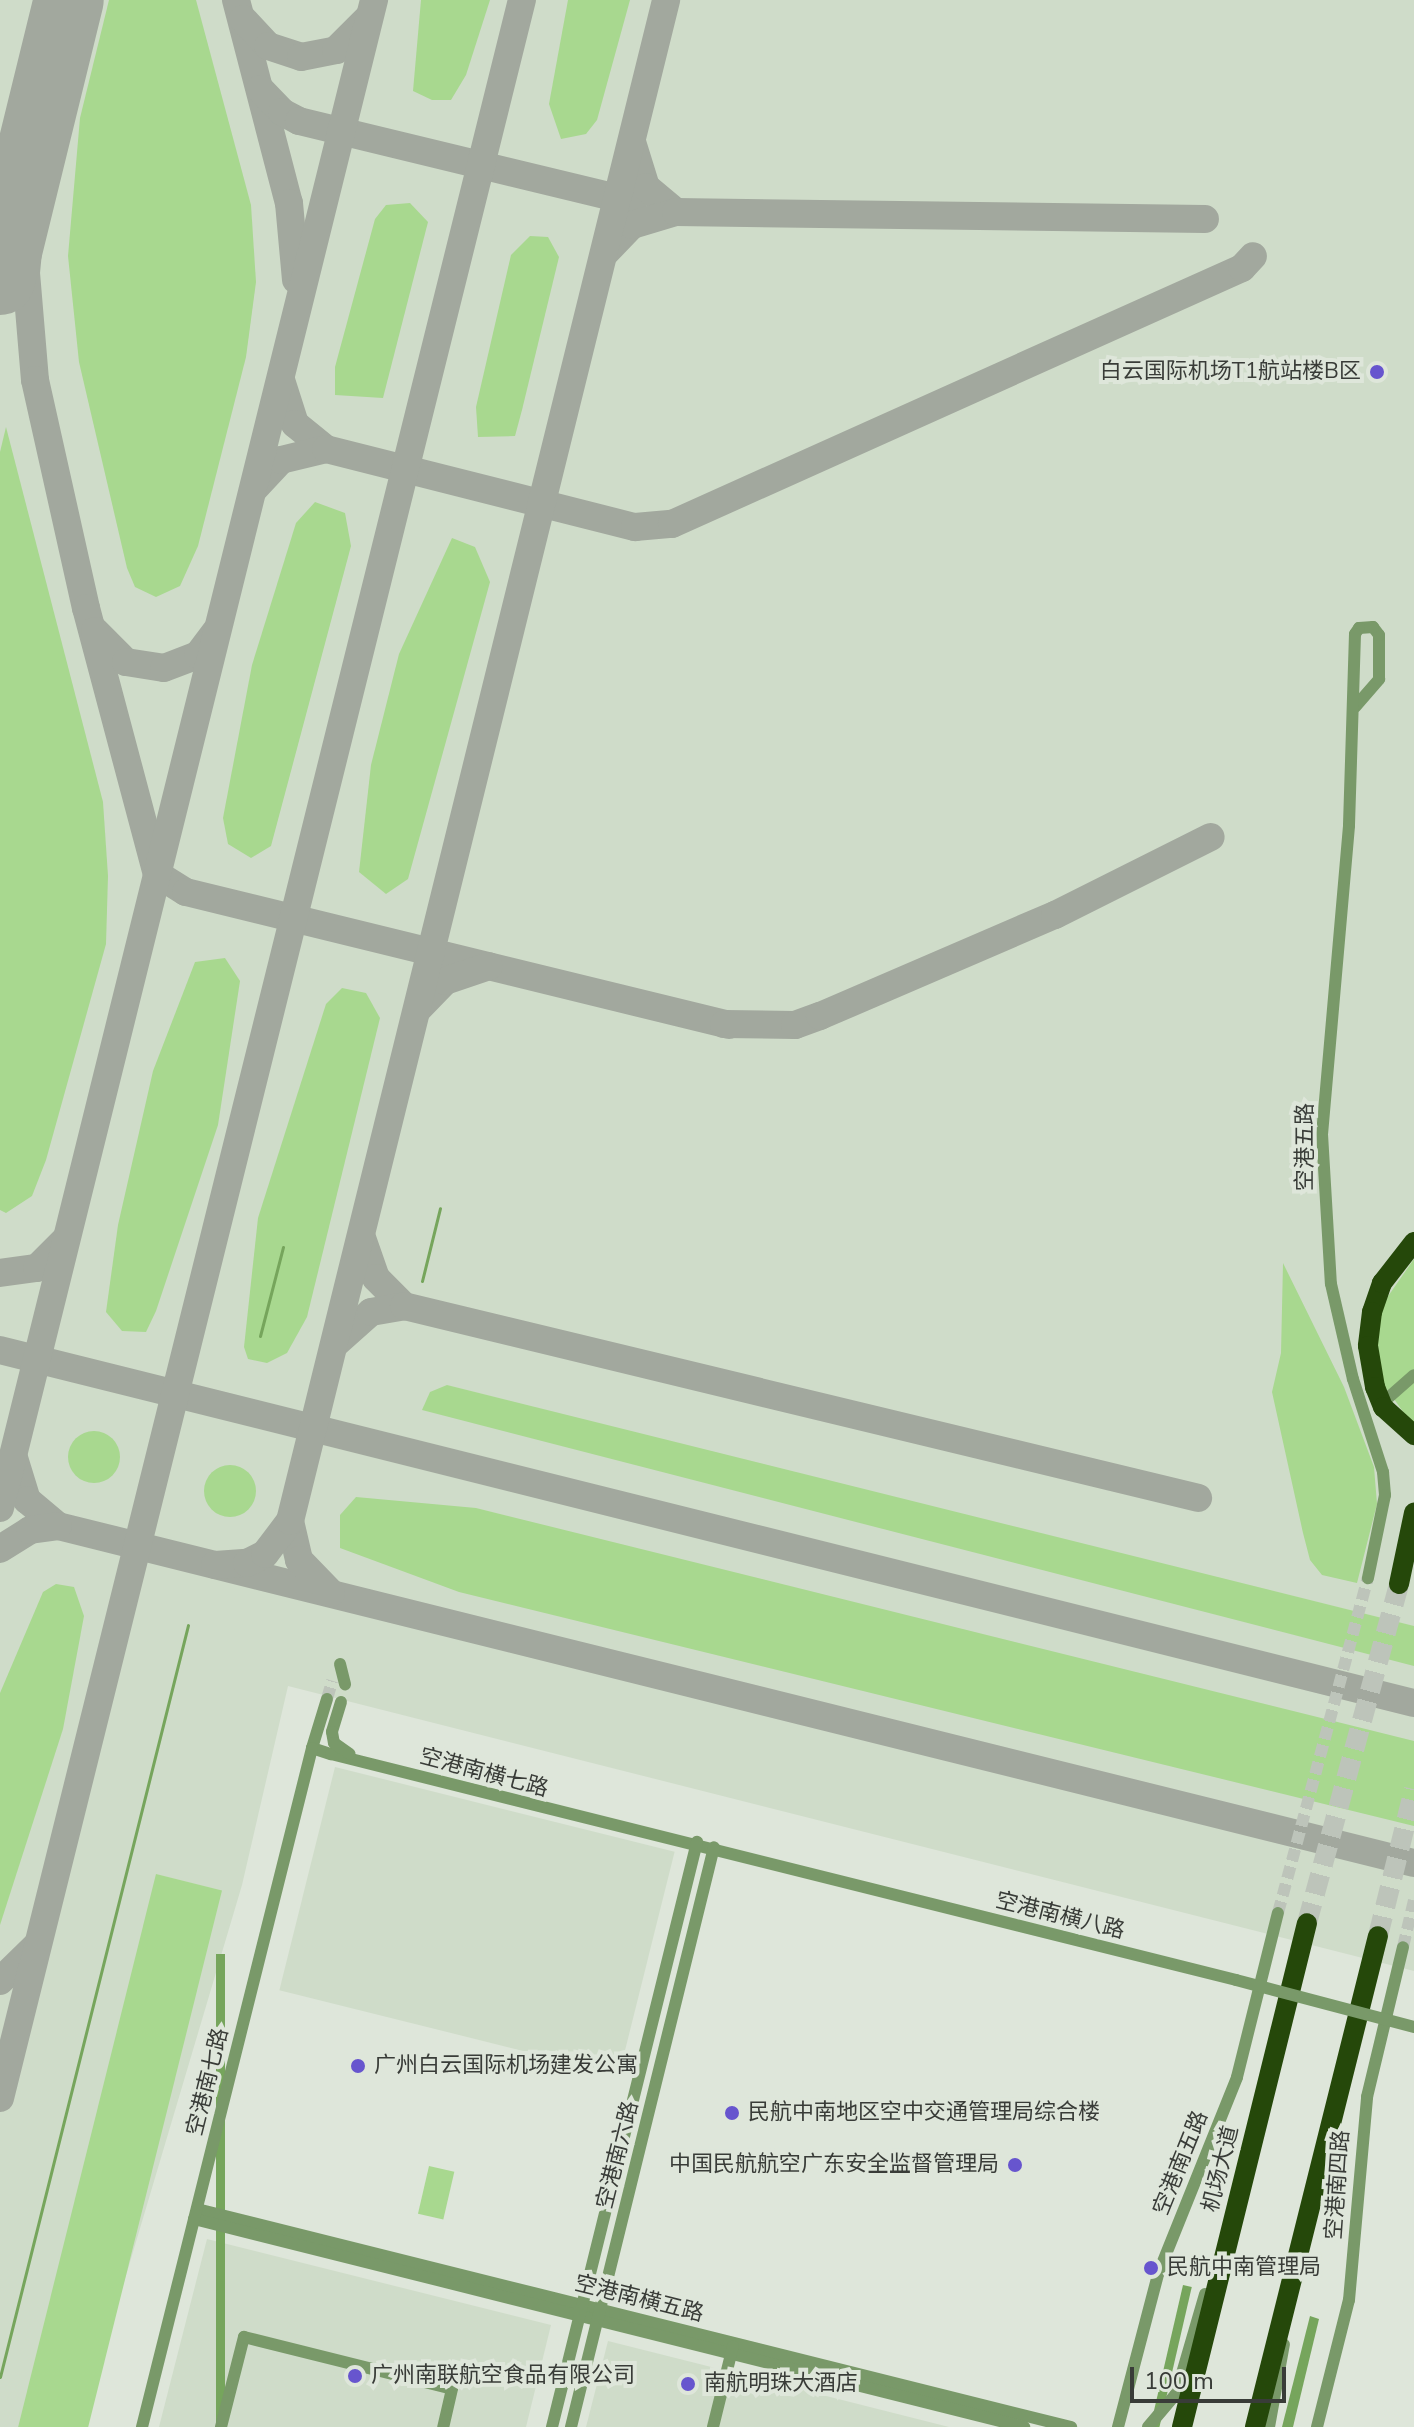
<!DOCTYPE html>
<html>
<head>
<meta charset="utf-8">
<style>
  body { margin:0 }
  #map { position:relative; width:1414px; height:2427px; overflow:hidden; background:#dee6da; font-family:"Nunito Sans","Noto Sans SC",sans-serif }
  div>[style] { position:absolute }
  .built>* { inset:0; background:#cfdcc9; transform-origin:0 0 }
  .green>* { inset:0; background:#a8d88f; transform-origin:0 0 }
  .round { border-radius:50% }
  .water>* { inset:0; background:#76a55c; transform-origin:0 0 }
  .stream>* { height:3px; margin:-1.5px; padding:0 1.5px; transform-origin:1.5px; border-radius:1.5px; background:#76a55c }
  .taxiway>* { height:28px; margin:-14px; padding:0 14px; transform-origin:14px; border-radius:14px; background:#a2a89e }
  .runway>* { height:70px; margin:-35px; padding:0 35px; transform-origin:35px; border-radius:35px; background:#a2a89e }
  .minor-tunnel>* { height:12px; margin-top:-6px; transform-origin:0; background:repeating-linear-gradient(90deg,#bdc4ba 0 12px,transparent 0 18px) }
  .trunk-tunnel>* { height:20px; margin-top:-10px; transform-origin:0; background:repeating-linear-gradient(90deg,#bdc4ba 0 20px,transparent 0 30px) }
  .minor>* { height:12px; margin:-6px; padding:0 6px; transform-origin:6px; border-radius:6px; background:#799969 }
  .trunk>* { height:20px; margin:-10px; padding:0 10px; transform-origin:10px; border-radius:10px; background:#25480a }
  .minor-bridge>* { height:12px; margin:-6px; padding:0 6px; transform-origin:6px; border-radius:6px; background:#799969 }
  .trunk-bridge>* { height:20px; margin:-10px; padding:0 10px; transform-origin:10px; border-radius:10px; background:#25480a }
  .dots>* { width:22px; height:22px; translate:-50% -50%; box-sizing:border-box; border:4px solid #dee6da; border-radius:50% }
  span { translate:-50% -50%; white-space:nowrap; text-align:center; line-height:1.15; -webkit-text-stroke:8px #dee6da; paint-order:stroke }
  .poi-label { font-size:22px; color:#393c38 }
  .right { translate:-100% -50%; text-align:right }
  .left { translate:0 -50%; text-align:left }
  .street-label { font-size:22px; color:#393c38 }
  .scale { position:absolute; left:1130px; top:2367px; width:156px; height:36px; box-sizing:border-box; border:4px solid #393c38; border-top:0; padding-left:10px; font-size:24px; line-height:28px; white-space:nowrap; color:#393c38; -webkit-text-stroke:6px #dee6da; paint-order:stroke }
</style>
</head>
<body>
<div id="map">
  <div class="built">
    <i style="clip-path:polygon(0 0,1414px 0,1414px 1971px,288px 1686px,242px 1885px,81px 2427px,0 2427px)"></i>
    <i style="left:335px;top:1767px;width:350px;height:230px;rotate:14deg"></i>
    <i style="clip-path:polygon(207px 2239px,551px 2325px,526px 2427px,159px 2427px)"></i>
    <i style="clip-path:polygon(608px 2341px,949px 2427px,586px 2427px)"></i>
  </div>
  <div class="green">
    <i style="clip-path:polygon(109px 0,196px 0,251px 205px,256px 282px,246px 357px,198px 546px,180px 586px,156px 597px,135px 587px,127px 568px,79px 362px,68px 256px,80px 118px)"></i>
    <i style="clip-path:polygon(421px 0,490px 0,466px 75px,451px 100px,432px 100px,413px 91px)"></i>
    <i style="clip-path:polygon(568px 0,630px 0,597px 120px,586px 134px,561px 139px,549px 104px)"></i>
    <i style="clip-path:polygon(410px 203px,428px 222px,383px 398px,335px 395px,335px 367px,375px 219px,386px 205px)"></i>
    <i style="clip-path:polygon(530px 236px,548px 237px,559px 257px,522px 410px,515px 436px,478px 437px,476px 407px,511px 255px)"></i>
    <i style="clip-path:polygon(6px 427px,103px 802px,108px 876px,106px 944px,46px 1160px,32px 1196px,6px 1213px,0 1210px,0 452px)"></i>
    <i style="clip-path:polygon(315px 502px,345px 513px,351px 546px,271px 846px,251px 858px,228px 844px,223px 818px,252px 665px,296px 523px)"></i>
    <i style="clip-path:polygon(452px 538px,475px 547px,490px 582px,408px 879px,386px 894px,359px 872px,371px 765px,399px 654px)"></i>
    <i style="clip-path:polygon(225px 958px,240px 981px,218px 1125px,156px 1311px,146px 1332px,122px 1331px,106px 1312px,118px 1225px,153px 1071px,195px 962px)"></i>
    <i style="clip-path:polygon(342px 988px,366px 993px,380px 1018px,307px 1317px,287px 1353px,267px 1363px,248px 1359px,244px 1347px,258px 1218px,326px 1004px)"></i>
    <i style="clip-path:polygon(1414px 1259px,1414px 1427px,1381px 1381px,1376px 1325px,1384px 1302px)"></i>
    <i style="clip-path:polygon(1283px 1263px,1344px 1387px,1374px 1467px,1377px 1504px,1357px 1583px,1322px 1575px,1310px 1560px,1303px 1533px,1272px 1392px,1281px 1353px)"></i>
    <i style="clip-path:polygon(447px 1385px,1414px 1626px,1414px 1666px,422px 1410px,430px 1392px)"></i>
    <i class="round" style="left:68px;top:1431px;width:52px;height:52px"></i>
    <i class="round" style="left:204px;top:1465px;width:52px;height:52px"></i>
    <i style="clip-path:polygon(356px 1497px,476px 1508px,1414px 1741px,1414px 1826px,459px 1592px,340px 1548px,340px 1515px)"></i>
    <i style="clip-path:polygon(56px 1584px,74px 1587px,84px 1616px,63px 1729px,0 1925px,0 1693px,43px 1592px)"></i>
    <i style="left:156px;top:1874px;width:68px;height:570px;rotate:14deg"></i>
    <i style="left:429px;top:2166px;width:26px;height:49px;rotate:13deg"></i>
  </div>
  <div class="water">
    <i style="left:216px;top:1954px;width:9px;height:487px"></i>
    <i style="left:1183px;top:2285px;width:9px;height:146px;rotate:13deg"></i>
    <i style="clip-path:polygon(1310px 2316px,1319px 2319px,1293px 2427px,1282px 2427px)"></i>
  </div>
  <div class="stream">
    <i style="left:422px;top:1281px;width:75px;rotate:-76.1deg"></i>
    <i style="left:260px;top:1336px;width:92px;rotate:-75.5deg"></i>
    <i style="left:0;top:2377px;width:775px;rotate:-75.96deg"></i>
  </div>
  <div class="taxiway">
    <i style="left:236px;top:0;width:210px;rotate:75.4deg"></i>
    <i style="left:289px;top:203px;width:77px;rotate:84.8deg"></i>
    <i style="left:243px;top:19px;width:37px;rotate:47deg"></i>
    <i style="left:268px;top:46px;width:35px;rotate:18deg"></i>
    <i style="left:301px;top:57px;width:36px;rotate:-11deg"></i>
    <i style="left:336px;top:50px;width:45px;rotate:-45deg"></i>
    <i style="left:260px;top:89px;width:32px;rotate:46deg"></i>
    <i style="left:282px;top:112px;width:19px;rotate:28deg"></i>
    <i style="left:299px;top:121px;width:344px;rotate:13.6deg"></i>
    <i style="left:41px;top:114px;width:160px;rotate:95.4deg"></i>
    <i style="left:26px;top:273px;width:107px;rotate:85.2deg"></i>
    <i style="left:35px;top:380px;width:234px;rotate:77.4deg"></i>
    <i style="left:86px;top:608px;width:275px;rotate:75.1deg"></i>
    <i style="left:157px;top:874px;width:34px;rotate:32deg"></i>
    <i style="left:186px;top:892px;width:559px;rotate:13.76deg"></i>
    <i style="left:632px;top:142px;width:47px;rotate:72.7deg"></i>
    <i style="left:646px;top:187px;width:39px;rotate:40deg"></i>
    <i style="left:0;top:194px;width:65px;rotate:-62.7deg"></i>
    <i style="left:606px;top:252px;width:37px;rotate:-46deg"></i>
    <i style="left:632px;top:225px;width:46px;rotate:-16.5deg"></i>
    <i style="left:676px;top:212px;width:529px;rotate:0.76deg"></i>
    <i style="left:281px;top:380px;width:46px;rotate:72.3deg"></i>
    <i style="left:295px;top:424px;width:40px;rotate:39deg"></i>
    <i style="left:255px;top:488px;width:38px;rotate:-47deg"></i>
    <i style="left:281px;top:460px;width:46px;rotate:-13.7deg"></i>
    <i style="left:326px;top:449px;width:319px;rotate:14.2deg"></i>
    <i style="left:635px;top:527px;width:37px;rotate:-5deg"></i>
    <i style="left:672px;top:524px;width:625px;rotate:-24.19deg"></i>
    <i style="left:1242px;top:268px;width:16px;rotate:-47deg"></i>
    <i style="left:95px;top:631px;width:44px;rotate:45deg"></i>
    <i style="left:126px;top:662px;width:38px;rotate:9deg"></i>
    <i style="left:164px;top:668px;width:36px;rotate:-21deg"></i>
    <i style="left:198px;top:655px;width:30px;rotate:-53deg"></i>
    <i style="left:418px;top:1009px;width:39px;rotate:-46deg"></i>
    <i style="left:445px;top:981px;width:46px;rotate:-18.8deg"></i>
    <i style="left:724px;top:1024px;width:71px;rotate:0.8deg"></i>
    <i style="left:795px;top:1025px;width:27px;rotate:-20deg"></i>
    <i style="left:820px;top:1016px;width:256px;rotate:-23.3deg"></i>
    <i style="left:1055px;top:915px;width:174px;rotate:-26.6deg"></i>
    <i style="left:362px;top:1238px;width:42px;rotate:70.7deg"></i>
    <i style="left:376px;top:1278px;width:40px;rotate:45deg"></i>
    <i style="left:0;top:1273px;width:37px;rotate:-8deg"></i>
    <i style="left:37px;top:1268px;width:41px;rotate:-45deg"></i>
    <i style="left:335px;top:1344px;width:48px;rotate:-41.6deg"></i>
    <i style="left:371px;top:1312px;width:34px;rotate:-10deg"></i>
    <i style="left:404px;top:1306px;width:817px;rotate:13.59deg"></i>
    <i style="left:0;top:1350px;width:1457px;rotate:14.02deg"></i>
    <i style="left:14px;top:1458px;width:44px;rotate:72.8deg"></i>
    <i style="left:27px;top:1500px;width:40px;rotate:40deg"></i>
    <i style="left:58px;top:1526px;width:1397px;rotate:13.96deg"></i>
    <i style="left:0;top:1508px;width:1554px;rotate:-76.07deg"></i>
    <i style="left:290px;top:1521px;width:40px;rotate:77deg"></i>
    <i style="left:299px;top:1560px;width:46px;rotate:45.9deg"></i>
    <i style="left:0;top:1549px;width:36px;rotate:-32deg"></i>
    <i style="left:30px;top:1530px;width:28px;rotate:-8deg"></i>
    <i style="left:215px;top:1565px;width:32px;rotate:-4deg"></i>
    <i style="left:247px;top:1563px;width:20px;rotate:-27deg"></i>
    <i style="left:265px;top:1554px;width:41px;rotate:-52.9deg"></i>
    <i style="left:290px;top:1521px;width:1567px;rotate:-76.11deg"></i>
    <i style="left:0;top:1981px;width:49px;rotate:-44.2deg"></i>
    <i style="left:0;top:2098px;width:2162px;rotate:-76.03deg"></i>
  </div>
  <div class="runway">
    <i style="left:0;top:280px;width:288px;rotate:-76.2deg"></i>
  </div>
  <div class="minor-tunnel">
    <i style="left:327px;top:1699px;width:19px;rotate:-74deg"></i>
    <i style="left:1278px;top:1913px;width:347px;rotate:-75deg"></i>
    <i style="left:1403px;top:1947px;width:48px;rotate:-76.8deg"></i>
  </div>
  <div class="trunk-tunnel">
    <i style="left:1307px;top:1923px;width:351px;rotate:-74.8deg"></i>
    <i style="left:1378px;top:1936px;width:151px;rotate:-76.2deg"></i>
  </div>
  <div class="minor">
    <i style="left:1355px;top:707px;width:37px;rotate:-49deg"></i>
    <i style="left:1379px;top:679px;width:44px;rotate:-90deg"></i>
    <i style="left:1379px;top:635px;width:10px;rotate:-127deg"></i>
    <i style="left:1373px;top:627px;width:14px;rotate:176deg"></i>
    <i style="left:1359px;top:628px;width:7px;rotate:124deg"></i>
    <i style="left:1355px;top:634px;width:192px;rotate:91.8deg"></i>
    <i style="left:1349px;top:826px;width:309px;rotate:95deg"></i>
    <i style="left:1322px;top:1134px;width:150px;rotate:86.6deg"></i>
    <i style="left:1331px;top:1284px;width:98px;rotate:77deg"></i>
    <i style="left:1353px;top:1379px;width:98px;rotate:72.1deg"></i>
    <i style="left:1383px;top:1472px;width:23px;rotate:85deg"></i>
    <i style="left:1385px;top:1495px;width:85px;rotate:101.6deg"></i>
    <i style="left:1380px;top:1405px;width:45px;rotate:-41.4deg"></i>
    <i style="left:340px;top:1664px;width:21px;rotate:76deg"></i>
    <i style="left:327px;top:1699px;width:51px;rotate:107deg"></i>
    <i style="left:312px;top:1748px;width:20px;rotate:18deg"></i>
    <i style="left:331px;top:1754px;width:933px;rotate:14.02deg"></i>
    <i style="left:341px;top:1702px;width:31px;rotate:107deg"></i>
    <i style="left:332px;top:1732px;width:11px;rotate:80deg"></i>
    <i style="left:334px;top:1743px;width:19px;rotate:35deg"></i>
    <i style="left:197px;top:2209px;width:901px;rotate:14.01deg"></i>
    <i style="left:194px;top:2219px;width:856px;rotate:14.07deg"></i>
    <i style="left:142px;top:2427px;width:700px;rotate:-75.94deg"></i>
    <i style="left:221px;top:2427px;width:93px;rotate:-75.7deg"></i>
    <i style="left:244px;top:2337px;width:214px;rotate:14deg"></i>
    <i style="left:452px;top:2389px;width:39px;rotate:103deg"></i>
    <i style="left:552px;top:2427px;width:603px;rotate:-76.08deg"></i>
    <i style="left:571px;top:2427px;width:597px;rotate:-76.15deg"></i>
    <i style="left:713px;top:2427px;width:83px;rotate:-76.1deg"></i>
    <i style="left:1118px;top:2427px;width:158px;rotate:-75.3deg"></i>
    <i style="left:1158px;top:2274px;width:212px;rotate:-68.1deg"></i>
    <i style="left:1237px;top:2077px;width:169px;rotate:-76deg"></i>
    <i style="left:1148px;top:2427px;width:43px;rotate:-49.7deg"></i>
    <i style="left:1176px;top:2394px;width:104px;rotate:-73.8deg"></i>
    <i style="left:1269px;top:2427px;width:84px;rotate:-79.8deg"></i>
    <i style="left:1317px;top:2427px;width:131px;rotate:-75.9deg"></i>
    <i style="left:1349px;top:2300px;width:204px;rotate:-84.9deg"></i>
    <i style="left:1367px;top:2097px;width:154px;rotate:-76.5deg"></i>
  </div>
  <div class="trunk">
    <i style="left:1372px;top:1312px;width:31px;rotate:-71deg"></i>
    <i style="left:1382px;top:1283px;width:52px;rotate:-52deg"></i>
    <i style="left:1399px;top:1584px;width:73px;rotate:-78.1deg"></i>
    <i style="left:1182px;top:2427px;width:519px;rotate:-76.07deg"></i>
    <i style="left:1255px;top:2427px;width:506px;rotate:-75.94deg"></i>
  </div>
  <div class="minor-bridge">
    <i style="left:1236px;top:1980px;width:184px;rotate:14.8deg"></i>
  </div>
  <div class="trunk-bridge">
    <i style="left:1372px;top:1312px;width:34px;rotate:97deg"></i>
    <i style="left:1368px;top:1346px;width:42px;rotate:80.3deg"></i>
    <i style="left:1375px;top:1387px;width:22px;rotate:68deg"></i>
    <i style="left:1383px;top:1407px;width:42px;rotate:42.1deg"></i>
  </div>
  <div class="dots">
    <i style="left:1377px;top:372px;background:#6755ce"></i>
    <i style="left:358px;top:2066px;background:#6755ce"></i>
    <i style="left:732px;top:2113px;background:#6755ce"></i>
    <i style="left:1015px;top:2165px;background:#6755ce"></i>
    <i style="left:1151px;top:2268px;background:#6755ce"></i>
    <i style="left:355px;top:2376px;background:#6755ce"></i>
    <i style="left:688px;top:2384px;background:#6755ce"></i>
  </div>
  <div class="poi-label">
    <span class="right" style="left:1361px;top:372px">白云国际机场T1航站楼B区</span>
    <span class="left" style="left:374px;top:2066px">广州白云国际机场建发公寓</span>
    <span class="left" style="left:748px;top:2113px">民航中南地区空中交通管理局综合楼</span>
    <span class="right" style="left:999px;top:2165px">中国民航航空广东安全监督管理局</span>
    <span class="left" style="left:1167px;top:2268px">民航中南管理局</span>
    <span class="left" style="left:371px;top:2376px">广州南联航空食品有限公司</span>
    <span class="left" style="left:704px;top:2384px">南航明珠大酒店</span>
  </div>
  <div class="street-label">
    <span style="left:1306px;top:1147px;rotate:-90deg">空港五路</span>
    <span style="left:484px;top:1773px;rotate:15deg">空港南横七路</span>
    <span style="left:1060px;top:1916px;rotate:14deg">空港南横八路</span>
    <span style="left:208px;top:2082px;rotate:-76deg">空港南七路</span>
    <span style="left:618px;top:2155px;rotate:-76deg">空港南六路</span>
    <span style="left:1181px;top:2163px;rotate:-68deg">空港南五路</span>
    <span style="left:1221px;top:2169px;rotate:-76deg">机场大道</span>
    <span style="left:1338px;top:2185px;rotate:-86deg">空港南四路</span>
    <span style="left:639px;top:2299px;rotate:14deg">空港南横五路</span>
  </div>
  <div class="scale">100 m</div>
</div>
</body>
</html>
